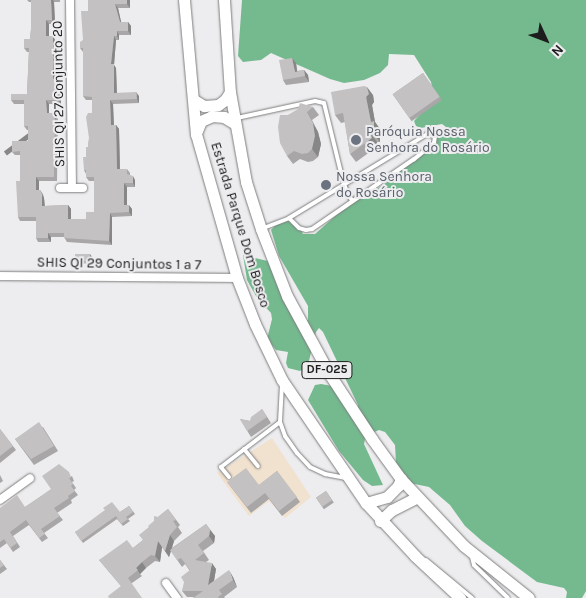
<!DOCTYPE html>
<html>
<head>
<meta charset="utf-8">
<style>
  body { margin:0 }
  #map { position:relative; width:586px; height:598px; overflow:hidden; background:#ededef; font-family:Karla,sans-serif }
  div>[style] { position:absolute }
  .commercial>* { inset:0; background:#f1e1cf }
  .forest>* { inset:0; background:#75ba8f }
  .roads { filter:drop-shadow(0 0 1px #7d7d7e) drop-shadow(0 0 1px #7d7d7e) }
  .service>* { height:4px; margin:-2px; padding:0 2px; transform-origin:2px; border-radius:2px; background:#fff }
  .minor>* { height:8px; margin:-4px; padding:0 4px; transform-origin:4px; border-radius:4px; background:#fff }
  .primary>* { height:11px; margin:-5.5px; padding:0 5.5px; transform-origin:5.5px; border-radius:5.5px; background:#fff }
  .wall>* { inset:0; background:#a8a6a6; transform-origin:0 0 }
  .shaded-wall>* { inset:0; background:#888787; transform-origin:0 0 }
  .building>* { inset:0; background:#c3c1c1; transform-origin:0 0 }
  .dots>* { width:14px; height:14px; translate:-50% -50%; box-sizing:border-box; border:2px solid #ededef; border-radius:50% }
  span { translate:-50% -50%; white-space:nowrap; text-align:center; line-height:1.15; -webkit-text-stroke:4px #ededef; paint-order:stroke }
  .shield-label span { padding:1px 4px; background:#ededef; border:1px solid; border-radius:4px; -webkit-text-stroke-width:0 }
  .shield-label { font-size:12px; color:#1d1d1e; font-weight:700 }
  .street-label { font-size:14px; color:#1d1d1e }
  .worship-label { font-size:14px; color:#5b616d }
  .left { translate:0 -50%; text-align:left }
  .north { position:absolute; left:521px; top:15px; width:50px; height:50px; -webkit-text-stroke:4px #ededef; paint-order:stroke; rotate:133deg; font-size:14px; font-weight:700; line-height:20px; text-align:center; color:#1d1d1e }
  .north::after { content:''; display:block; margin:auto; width:18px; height:22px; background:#1d1d1e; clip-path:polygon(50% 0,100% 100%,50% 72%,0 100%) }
</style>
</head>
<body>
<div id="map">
  <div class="commercial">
    <i style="clip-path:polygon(272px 438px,311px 497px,285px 518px,269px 501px,249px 516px,217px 473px)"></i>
  </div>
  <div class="forest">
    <i style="clip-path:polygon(242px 0,586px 0,586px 591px,582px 598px,566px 598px,567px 592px,564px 588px,537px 582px,482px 541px,465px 526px,450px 505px,429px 487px,405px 482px,396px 463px,395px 445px,385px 432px,379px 430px,372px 433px,365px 439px,364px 444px,383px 485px,372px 486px,363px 480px,339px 451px,308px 400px,315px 385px,321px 384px,332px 386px,356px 412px,358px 405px,323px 332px,319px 328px,316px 332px,308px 365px,300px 371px,288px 368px,286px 363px,288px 352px,276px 350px,267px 339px,272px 319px,271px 313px,257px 298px,247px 280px,243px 255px,272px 262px,303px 321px,308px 320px,308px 306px,279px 256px,271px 230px,281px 219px,289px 218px,301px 229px,303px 234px,315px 234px,352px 201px,374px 191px,393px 178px,446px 127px,442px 124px,421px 128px,416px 126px,414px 121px,428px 106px,433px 92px,431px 82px,414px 55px,389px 54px,388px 65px,380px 73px,364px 80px,344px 83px,330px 79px,271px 53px,261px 60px,243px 62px,238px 56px)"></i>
  </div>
  <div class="roads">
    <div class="service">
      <i style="left:237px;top:118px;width:80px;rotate:-12.3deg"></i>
      <i style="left:315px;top:101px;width:9px;rotate:13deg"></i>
      <i style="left:324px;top:103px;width:84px;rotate:76.3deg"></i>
      <i style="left:344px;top:185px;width:18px;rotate:63deg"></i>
      <i style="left:261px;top:229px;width:30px;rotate:-21deg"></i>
      <i style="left:289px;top:218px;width:162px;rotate:-31.3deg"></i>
      <i style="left:427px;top:134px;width:8px;rotate:14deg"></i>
      <i style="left:435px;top:136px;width:7px;rotate:98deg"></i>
      <i style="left:434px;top:143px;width:26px;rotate:141deg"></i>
      <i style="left:414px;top:159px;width:124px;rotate:145.5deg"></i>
      <i style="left:312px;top:229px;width:6px;rotate:171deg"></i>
      <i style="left:306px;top:230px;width:7px;rotate:-164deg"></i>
      <i style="left:299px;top:228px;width:14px;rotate:-135deg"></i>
      <i style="left:282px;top:384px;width:38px;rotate:93deg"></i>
      <i style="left:280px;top:422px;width:15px;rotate:70deg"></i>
      <i style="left:285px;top:436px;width:21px;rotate:55deg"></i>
      <i style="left:297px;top:453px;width:19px;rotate:47deg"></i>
      <i style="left:310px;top:467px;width:17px;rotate:25deg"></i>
      <i style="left:325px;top:474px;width:21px;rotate:11deg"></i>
      <i style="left:244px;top:449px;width:22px;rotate:51deg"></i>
      <i style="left:229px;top:477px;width:13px;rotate:-129deg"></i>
      <i style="left:221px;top:467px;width:74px;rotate:-37.3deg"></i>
      <i style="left:472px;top:557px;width:8px;rotate:76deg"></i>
      <i style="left:474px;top:565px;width:47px;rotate:44.1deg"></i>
      <i style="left:426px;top:560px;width:60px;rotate:39.6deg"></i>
    </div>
    <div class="minor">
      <i style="left:70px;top:0;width:188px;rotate:89.4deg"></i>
      <i style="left:60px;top:188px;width:23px"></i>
      <i style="left:0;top:276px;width:237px;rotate:0.5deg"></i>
      <i style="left:0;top:500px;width:37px;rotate:-36deg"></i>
      <i style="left:166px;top:583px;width:19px;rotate:54deg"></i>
    </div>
    <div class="primary">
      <i style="left:184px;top:0;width:135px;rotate:84.9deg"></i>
      <i style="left:196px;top:134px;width:150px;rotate:74.1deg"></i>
      <i style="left:237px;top:278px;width:49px;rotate:68.6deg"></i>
      <i style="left:255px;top:324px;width:62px;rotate:64.3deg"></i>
      <i style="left:282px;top:380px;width:149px;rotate:55.7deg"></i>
      <i style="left:366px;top:503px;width:72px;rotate:47.2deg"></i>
      <i style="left:415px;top:556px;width:62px;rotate:43deg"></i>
      <i style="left:224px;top:0;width:92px;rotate:86.3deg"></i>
      <i style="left:230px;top:92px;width:91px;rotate:79.9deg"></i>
      <i style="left:246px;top:182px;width:49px;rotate:72.3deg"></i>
      <i style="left:261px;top:229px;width:72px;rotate:68.8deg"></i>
      <i style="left:287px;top:296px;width:90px;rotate:61.4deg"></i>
      <i style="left:330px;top:375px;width:77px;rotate:56.7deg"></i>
      <i style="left:372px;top:439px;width:49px;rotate:54.1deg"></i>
      <i style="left:401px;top:479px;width:92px;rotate:46.8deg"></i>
      <i style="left:464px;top:546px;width:83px;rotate:38.7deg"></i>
      <i style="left:194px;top:100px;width:12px;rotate:31deg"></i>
      <i style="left:204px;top:106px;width:14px;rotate:-4deg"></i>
      <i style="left:218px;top:105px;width:9px;rotate:-36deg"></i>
      <i style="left:225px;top:100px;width:9px;rotate:-58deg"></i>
      <i style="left:197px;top:131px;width:11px;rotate:-68deg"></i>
      <i style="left:201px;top:121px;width:12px;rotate:-24deg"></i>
      <i style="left:212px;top:116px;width:12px;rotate:5deg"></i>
      <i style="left:224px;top:117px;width:13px;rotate:32deg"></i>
      <i style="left:366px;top:503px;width:22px;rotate:-16deg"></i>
      <i style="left:387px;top:497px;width:16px;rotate:-45deg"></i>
      <i style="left:398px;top:486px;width:8px;rotate:-67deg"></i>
      <i style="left:380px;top:521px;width:16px;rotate:-43deg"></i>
      <i style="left:392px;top:510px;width:27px;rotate:-27deg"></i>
    </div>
  </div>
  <div class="wall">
    <i style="clip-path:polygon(27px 0,60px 0,60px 2px,54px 2px,55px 24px,49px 24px,49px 36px,53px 36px,55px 40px,56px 79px,61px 83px,61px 104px,49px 104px,49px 113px,58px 117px,57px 181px,39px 181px,39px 190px,40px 190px,43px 194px,44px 198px,45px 206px,68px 205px,71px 209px,71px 219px,86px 219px,94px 212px,94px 181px,89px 181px,86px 177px,86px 174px,84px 170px,88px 147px,92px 113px,92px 100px,86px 100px,83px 96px,83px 52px,80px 48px,83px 40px,88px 11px,88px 0,130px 0,130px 8px,118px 8px,121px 22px,128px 22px,131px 26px,131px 35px,119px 35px,119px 40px,116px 40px,114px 65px,116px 68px,117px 93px,139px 96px,139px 103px,113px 104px,114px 125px,116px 125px,119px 129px,120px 169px,127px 169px,130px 173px,130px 175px,135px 180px,135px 187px,127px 187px,127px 205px,132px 209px,132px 216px,112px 217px,112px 245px,67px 242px,64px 237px,51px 237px,51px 242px,38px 242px,36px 238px,36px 221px,20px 221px,18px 217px,20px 181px,20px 155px,15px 155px,12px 152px,28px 141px,28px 130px,27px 130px,24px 126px,24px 104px,14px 104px,11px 100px,27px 94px,29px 52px,27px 52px,24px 48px,30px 39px,31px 29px,31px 2px,29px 2px)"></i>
    <i style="clip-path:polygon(292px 58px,296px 63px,297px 71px,304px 70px,308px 75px,309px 82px,286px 85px,283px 80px)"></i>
    <i style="left:423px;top:73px;width:33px;height:37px;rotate:55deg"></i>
    <i style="clip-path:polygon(373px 95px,374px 102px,372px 105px,375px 122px,380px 129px,380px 142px,377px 142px,377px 146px,374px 149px,356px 162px,350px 154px,345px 122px,341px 123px,335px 115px)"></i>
    <i style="clip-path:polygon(313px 107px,319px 115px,312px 120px,318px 132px,321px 144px,318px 157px,313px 161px,308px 162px,300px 159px,293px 164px,287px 156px,288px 115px)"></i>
    <i style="clip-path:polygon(92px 257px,92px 263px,77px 264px,75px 261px)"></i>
    <i style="clip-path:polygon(262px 409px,271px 423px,251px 437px,240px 419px,250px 421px)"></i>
    <i style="clip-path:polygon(43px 427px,58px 451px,34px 465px,15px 439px)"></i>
    <i style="clip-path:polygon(0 429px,16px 450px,0 463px)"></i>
    <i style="clip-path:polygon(277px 471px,300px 502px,282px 516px,269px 499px,251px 513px,227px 482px,259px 485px)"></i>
    <i style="clip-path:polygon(0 475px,3px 481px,0 483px)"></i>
    <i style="clip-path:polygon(72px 476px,74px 481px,72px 482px,76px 488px,74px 490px,78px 495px,71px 500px,72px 503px,57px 513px,63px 520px,44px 533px,48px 538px,42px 542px,29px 525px,13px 536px,20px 547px,13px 552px,7px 543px,0 548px,0 508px,25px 507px)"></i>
    <i style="left:326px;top:491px;width:14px;height:12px;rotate:56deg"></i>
    <i style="clip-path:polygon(129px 506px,135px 514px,128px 519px,130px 521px,123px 526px,117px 519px,83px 543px,75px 532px,120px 512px)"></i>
    <i style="clip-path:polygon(168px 509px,180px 525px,178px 527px,182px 533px,174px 541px,172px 548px,206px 524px,215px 536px,214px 543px,203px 551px,209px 560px,206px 562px,216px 569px,214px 581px,233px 577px,237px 587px,224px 597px,225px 598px,193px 598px,194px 597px,187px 597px,182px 591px,190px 571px,185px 564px,182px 567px,171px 551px,169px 557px,162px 547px,160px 562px,155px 561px,146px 568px,140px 574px,142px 576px,132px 583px,121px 586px,99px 560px,133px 548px,143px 540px,149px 527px,158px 517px)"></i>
    <i style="clip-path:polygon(0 560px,7px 569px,0 574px)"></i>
  </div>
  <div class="shaded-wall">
    <i style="clip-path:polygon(51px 0,53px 0,54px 2px,55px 24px,52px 20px)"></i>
    <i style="clip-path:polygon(127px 0,130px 0,130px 8px,127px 4px)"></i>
    <i style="clip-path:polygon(115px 4px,118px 8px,122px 26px,120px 22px)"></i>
    <i style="clip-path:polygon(46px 20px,49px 24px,49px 40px,46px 36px)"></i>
    <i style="clip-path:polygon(128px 22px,131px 26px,131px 35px,128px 31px)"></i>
    <i style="clip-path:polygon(117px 31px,119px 35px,119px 40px,117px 36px)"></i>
    <i style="clip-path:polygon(53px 36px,55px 40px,56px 83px,53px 79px)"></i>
    <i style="clip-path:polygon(114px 36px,116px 40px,114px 65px,116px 68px,117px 97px,114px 93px,111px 64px)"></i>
    <i style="clip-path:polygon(292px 58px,296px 63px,298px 77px,295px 72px)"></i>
    <i style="clip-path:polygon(304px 70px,308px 75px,309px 82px,305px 76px)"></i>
    <i style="clip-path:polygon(58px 79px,61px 83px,61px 104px,58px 100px)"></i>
    <i style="clip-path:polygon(367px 87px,373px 95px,374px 102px,372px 105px,375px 122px,380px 129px,380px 142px,374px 134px,371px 122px,366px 97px)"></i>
    <i style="clip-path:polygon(136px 92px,139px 96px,139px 103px,137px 99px)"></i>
    <i style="clip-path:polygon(46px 100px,49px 104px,49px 117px,47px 113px)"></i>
    <i style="clip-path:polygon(110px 100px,113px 104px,114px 129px,111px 125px)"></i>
    <i style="clip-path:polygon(307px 112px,318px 132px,321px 144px,318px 157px,312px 149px)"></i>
    <i style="left:55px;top:113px;width:5px;height:64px;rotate:53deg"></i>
    <i style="clip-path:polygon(116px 125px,119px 129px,120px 173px,117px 169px)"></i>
    <i style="clip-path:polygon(371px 134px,377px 142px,377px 146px,374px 149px,368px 141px)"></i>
    <i style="clip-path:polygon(133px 176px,135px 180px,135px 187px,133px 183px)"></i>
    <i style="clip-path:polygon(36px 177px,39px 181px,39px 194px,36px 190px)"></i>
    <i style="clip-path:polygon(124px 183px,127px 187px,127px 209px,124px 205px)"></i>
    <i style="clip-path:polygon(40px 190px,44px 198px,45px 210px,42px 206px)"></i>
    <i style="clip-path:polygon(68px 205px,71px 209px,71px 223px,68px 219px)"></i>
    <i style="clip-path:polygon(129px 205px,132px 209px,132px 216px,129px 212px)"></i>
    <i style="clip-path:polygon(110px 213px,112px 217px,112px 245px,109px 241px)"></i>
    <i style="clip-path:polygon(48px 233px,51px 237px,51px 242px,48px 238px)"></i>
    <i style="clip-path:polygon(90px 254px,92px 257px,92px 263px,90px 261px)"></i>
    <i style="clip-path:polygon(210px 530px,215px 536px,214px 543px,209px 536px)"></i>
    <i style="clip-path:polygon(170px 535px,174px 541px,169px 557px,165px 551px)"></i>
    <i style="clip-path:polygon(158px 541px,162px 547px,160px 562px,155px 556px)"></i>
    <i style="clip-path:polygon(142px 562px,146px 568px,140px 574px,136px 568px)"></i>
    <i style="clip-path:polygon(212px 563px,216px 569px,212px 592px,208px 585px)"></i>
    <i style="clip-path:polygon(229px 570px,233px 577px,237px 587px,233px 580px)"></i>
  </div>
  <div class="building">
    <i style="clip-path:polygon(31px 0,51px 0,52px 20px,46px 20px,46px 36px,53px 36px,53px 79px,58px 79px,58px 100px,46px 100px,47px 113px,55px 113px,54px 177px,36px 177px,36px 190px,40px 190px,42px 194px,42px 206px,68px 205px,68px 219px,86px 219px,86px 212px,94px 212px,94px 177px,86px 177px,86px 170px,84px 170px,83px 157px,86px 157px,86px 147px,88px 147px,89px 138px,86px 117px,88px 113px,92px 113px,92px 97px,83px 96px,83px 48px,80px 48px,80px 42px,83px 40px,81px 11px,88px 11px,88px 0,127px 0,127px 4px,115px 4px,120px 22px,128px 22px,128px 31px,117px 31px,117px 36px,114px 36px,111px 64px,114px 64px,114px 93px,136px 92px,137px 99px,110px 100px,111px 125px,116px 125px,117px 169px,127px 169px,127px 174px,133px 176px,133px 183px,124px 183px,124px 205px,129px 205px,129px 212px,110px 213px,109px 241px,64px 238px,64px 233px,48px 233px,48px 238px,36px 238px,36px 217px,18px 217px,16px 181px,20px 181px,20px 151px,12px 152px,12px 141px,28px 141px,28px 126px,24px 126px,24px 100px,11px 100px,11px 94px,27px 94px,29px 48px,24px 48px,24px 39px,30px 39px,31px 29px)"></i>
    <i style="clip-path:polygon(292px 58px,295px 72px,304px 70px,305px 76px,283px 80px,279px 60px)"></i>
    <i style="left:423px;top:73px;width:29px;height:37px;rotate:55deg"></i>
    <i style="clip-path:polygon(364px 86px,367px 87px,369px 94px,366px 97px,371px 122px,374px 121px,374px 134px,371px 134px,372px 138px,368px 141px,350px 154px,343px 113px,335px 115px,331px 92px)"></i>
    <i style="clip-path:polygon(300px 103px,313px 107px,307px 112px,313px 123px,315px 136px,312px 149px,308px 153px,302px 154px,294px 151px,287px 156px,280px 143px,278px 127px,280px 115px,288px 115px,298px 109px)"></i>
    <i style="left:75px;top:254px;width:15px;height:7px"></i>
    <i style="clip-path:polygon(262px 409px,267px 417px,247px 431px,240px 419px,250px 421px,251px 417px)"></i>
    <i style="clip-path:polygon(39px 422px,54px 446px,31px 459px,15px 439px)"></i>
    <i style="clip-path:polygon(0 429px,13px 446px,0 456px)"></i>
    <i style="clip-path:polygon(59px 464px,69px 472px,71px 477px,69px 478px,73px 484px,71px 486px,75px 491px,68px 496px,69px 498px,54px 508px,60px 516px,41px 529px,45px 534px,39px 538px,26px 520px,10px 532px,17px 543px,10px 548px,4px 539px,0 542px,0 508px,17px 495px,25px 507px,51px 489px,42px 476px)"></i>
    <i style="clip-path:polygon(246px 468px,259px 485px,277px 471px,297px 497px,279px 511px,265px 493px,247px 507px,227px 482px)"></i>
    <i style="left:326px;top:491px;width:11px;height:12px;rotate:56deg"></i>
    <i style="clip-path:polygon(112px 502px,120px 512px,129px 506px,133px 512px,126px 517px,128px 519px,121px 524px,116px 516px,81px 541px,75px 532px,105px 510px,103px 508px)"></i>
    <i style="clip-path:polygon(168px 509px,176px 520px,173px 521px,177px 527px,170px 535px,165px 551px,158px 541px,155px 556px,151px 555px,142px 562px,136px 568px,138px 570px,128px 578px,142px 598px,109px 598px,108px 596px,121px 586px,99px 560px,127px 540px,133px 548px,143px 540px,139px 535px,149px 527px,148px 526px,154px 521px,154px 516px,158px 517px)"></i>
    <i style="clip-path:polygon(206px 524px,210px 530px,209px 536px,198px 545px,204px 553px,195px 560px,212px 563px,208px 585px,229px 570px,233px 580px,219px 590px,222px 594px,218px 597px,219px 598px,193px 598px,203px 591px,182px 591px,184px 582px,181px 577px,190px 570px,181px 558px,177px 560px,170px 550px)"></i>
    <i style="clip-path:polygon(0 560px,4px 565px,0 568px)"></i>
  </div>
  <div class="dots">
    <i style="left:356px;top:140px;background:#6b7280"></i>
    <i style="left:326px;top:185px;background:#6b7280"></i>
  </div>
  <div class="shield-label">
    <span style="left:327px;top:370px">DF-025</span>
  </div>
  <div class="street-label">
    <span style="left:59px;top:94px;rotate:-91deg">SHIS QI 27 Conjunto 20</span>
    <span style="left:240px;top:225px;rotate:73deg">Estrada Parque Dom Bosco</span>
    <span style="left:119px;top:264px;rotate:1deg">SHIS QI 29 Conjuntos 1 a 7</span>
  </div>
  <div class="worship-label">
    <span class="left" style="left:366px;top:140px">Paróquia Nossa<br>Senhora do Rosário</span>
    <span class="left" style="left:336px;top:185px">Nossa Senhora<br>do Rosário</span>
  </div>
  <div class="north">N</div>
</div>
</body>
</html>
